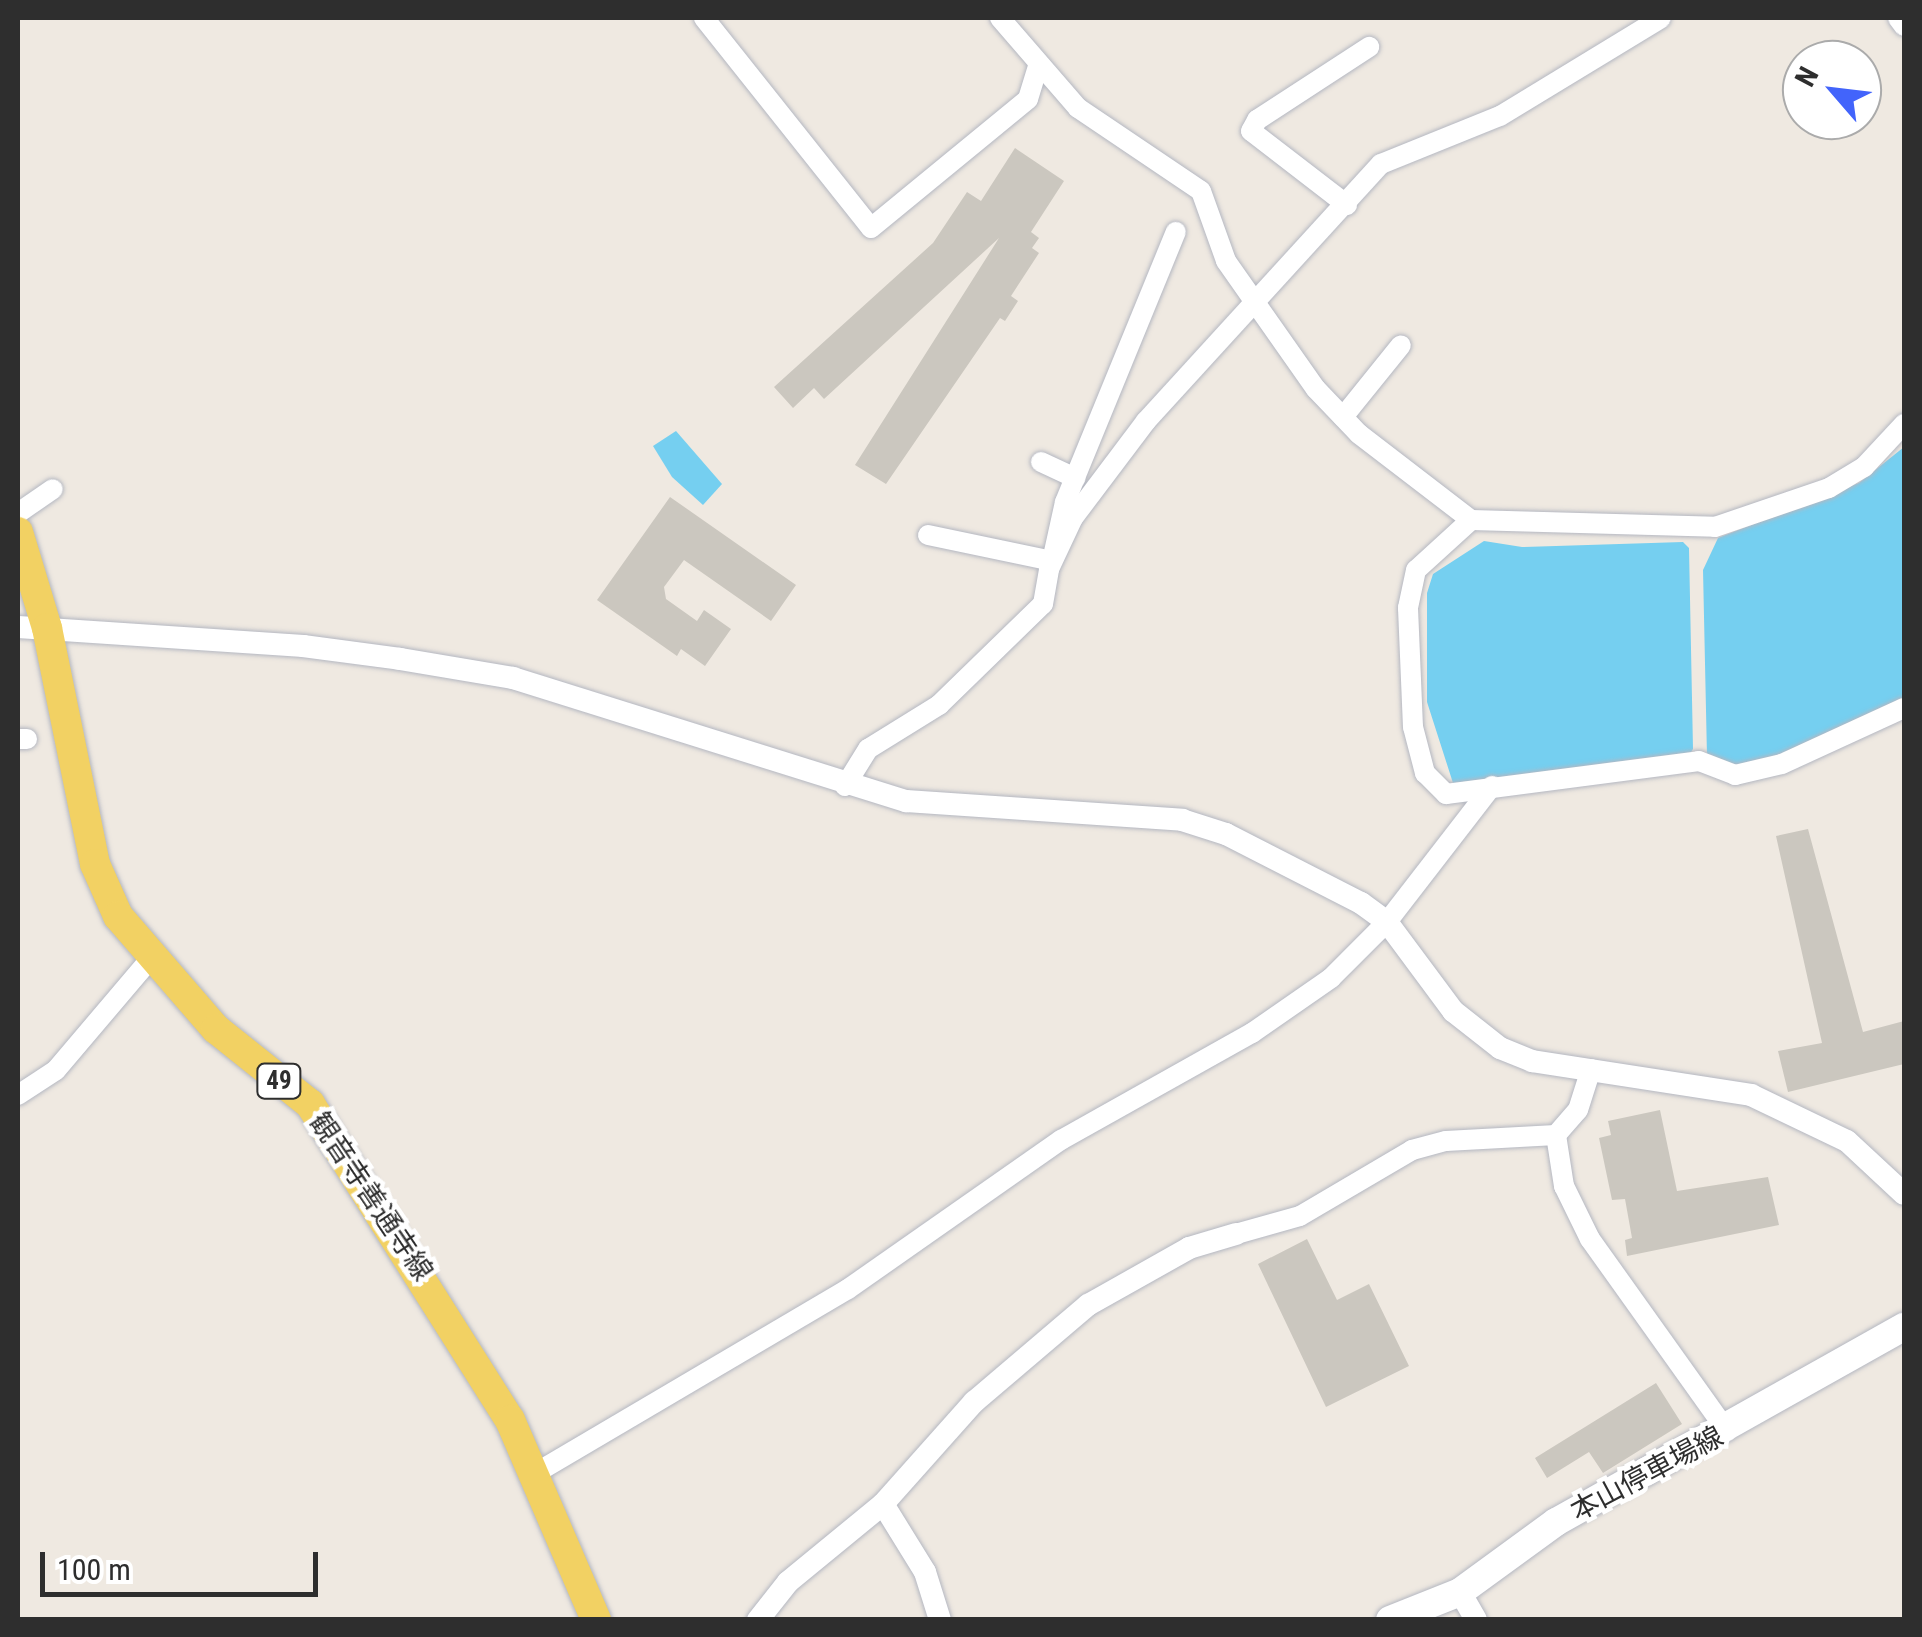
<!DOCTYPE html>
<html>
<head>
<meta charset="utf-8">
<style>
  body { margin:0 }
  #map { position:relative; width:1922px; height:1637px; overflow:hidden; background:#efe9e1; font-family:"Roboto Condensed","Noto Sans JP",sans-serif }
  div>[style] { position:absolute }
  .water>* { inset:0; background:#75cff0 }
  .building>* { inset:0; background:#cbc7bf }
  .roads { filter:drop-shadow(0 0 2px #b4b7c1) drop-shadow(0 0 2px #b4b7c1) }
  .minor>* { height:20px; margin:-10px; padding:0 10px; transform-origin:10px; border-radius:10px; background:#fff }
  .tertiary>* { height:22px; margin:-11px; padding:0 11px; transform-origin:11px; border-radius:11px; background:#fff }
  .secondary>* { height:28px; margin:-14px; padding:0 14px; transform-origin:14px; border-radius:14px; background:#fff }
  .primary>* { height:30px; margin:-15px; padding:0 15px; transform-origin:15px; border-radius:15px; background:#f2d163 }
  span { translate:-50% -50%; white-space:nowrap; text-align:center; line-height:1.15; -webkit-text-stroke:9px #fff; paint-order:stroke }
  .shield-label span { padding:2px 8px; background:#fff; border:2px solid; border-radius:8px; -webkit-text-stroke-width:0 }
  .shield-label { font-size:25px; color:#2e2e2e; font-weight:700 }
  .street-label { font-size:28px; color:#2e2e2e }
  .frame { position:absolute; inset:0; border:20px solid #2e2e2e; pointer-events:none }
  .north { position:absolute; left:1782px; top:40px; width:100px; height:100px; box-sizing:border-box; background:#fff; border:2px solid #ababab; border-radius:50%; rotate:298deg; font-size:28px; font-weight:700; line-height:40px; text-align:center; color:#2e2e2e }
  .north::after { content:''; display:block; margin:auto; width:35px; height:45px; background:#4264fb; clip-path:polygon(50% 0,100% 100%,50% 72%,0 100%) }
  .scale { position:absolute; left:40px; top:1552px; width:278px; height:45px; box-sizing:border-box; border:5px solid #2e2e2e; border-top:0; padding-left:12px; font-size:30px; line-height:35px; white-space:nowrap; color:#2e2e2e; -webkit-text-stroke:8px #fff; paint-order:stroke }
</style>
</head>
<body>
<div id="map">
  <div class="water">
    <i style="clip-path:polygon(676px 431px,722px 484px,703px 505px,672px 477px,653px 446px)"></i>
    <i style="clip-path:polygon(1904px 447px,1904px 698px,1767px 762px,1734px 766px,1707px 757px,1703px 570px,1718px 538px,1859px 483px)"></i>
    <i style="clip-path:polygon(1484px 541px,1522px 547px,1683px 542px,1689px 548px,1693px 749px,1687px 758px,1453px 783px,1427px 702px,1427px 593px,1433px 574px)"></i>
  </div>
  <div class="building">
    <i style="clip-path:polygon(1015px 148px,1064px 181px,1031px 232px,1039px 238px,1032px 248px,1039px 253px,1011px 296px,1018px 301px,1005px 321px,1000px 318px,886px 484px,855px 465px,999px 238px,824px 399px,814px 388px,793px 408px,774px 387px,933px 243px,967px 192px,981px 201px)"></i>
    <i style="clip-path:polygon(670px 497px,796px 585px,771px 621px,684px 560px,664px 587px,666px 599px,697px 621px,704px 610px,731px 629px,705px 666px,681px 649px,677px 656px,597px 600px)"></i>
    <i style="clip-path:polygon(1808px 829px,1863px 1032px,1904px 1021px,1904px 1064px,1788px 1092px,1778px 1051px,1822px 1043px,1776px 836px)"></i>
    <i style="clip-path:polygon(1660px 1110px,1677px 1191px,1768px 1177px,1779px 1225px,1627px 1256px,1625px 1240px,1632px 1238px,1625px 1199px,1612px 1200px,1599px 1138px,1611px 1135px,1608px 1121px)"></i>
    <i style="clip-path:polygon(1307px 1239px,1337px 1300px,1369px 1284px,1409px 1366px,1326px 1407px,1258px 1264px)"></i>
    <i style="clip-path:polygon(1656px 1383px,1682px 1424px,1603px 1473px,1589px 1452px,1547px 1478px,1535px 1458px)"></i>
  </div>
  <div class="roads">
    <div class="minor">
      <i style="left:704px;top:18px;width:268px;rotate:51.5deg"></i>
      <i style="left:871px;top:228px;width:203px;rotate:-39.4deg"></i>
      <i style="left:1028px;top:99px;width:37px;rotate:-73deg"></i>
      <i style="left:1000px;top:18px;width:119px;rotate:49.1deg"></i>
      <i style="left:1078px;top:108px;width:148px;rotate:34deg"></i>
      <i style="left:1201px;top:191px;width:74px;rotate:70.3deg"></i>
      <i style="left:1226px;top:261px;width:156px;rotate:54.9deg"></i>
      <i style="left:1316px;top:389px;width:62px;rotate:46.3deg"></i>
      <i style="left:1359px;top:434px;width:141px;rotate:37.5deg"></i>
      <i style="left:1471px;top:520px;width:244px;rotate:1.6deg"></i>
      <i style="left:1715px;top:527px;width:120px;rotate:-18.9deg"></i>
      <i style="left:1829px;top:488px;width:41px;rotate:-31deg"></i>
      <i style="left:1864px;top:467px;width:59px;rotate:-47.1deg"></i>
      <i style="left:1898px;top:18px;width:10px;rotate:53deg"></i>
      <i style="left:1347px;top:205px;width:121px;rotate:-142.4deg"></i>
      <i style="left:1251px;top:131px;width:13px;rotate:-61deg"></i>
      <i style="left:1257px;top:120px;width:134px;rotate:-33.1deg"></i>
      <i style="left:1343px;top:417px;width:92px;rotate:-51.1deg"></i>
      <i style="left:1041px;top:462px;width:38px;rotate:25deg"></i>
      <i style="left:18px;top:513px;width:42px;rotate:-34.4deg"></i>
      <i style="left:1471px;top:520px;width:74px;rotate:137.7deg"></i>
      <i style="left:1416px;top:570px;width:39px;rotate:102deg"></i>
      <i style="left:1408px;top:608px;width:119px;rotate:87.6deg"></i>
      <i style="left:1413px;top:727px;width:48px;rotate:75.4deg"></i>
      <i style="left:1425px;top:773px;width:30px;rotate:45deg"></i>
      <i style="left:1446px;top:794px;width:255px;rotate:-7.4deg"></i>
      <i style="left:1699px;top:761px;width:39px;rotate:21deg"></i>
      <i style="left:1735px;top:775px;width:48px;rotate:-13.2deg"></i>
      <i style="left:1782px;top:764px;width:134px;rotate:-24.7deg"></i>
      <i style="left:928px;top:535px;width:127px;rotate:11.8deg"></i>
      <i style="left:1052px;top:561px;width:60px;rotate:-77.6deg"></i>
      <i style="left:1065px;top:502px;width:292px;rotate:-67.7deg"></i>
      <i style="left:18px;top:739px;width:9px"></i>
      <i style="left:845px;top:786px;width:44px;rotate:-58.1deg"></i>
      <i style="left:868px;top:749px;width:84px;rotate:-31.8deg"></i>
      <i style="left:939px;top:705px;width:145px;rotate:-44.2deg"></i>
      <i style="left:1043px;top:604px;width:36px;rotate:-80deg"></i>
      <i style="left:1049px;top:569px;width:56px;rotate:-64.8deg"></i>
      <i style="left:1073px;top:518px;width:121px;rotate:-53deg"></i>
      <i style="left:1146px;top:421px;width:348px;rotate:-47.6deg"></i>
      <i style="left:1381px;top:164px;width:128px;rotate:-22deg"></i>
      <i style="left:1500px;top:116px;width:188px;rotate:-31.3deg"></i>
      <i style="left:18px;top:1095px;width:45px;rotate:-33.3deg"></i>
      <i style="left:56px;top:1070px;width:145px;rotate:-49.7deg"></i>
      <i style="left:1556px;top:1135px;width:52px;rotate:81.1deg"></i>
      <i style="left:1564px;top:1186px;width:59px;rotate:63.9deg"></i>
      <i style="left:1590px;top:1239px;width:236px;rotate:54.5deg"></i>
      <i style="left:1236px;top:1234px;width:66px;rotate:-15.7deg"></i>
      <i style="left:1300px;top:1216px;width:130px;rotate:-30.5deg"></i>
      <i style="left:1412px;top:1150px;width:35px;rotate:-15deg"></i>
      <i style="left:1446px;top:1141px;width:110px;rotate:-3.1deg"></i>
      <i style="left:1556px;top:1135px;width:33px;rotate:-49deg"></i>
      <i style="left:1578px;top:1110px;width:43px;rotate:-72.4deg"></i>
      <i style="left:534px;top:1474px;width:364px;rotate:-30.5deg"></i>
      <i style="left:848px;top:1289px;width:260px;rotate:-35deg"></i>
      <i style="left:1061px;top:1140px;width:219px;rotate:-29.3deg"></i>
      <i style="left:1252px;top:1033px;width:96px;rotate:-34.8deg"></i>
      <i style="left:1331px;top:978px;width:79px;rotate:-45deg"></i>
      <i style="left:1387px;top:922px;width:172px;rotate:-52.3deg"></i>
    </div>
    <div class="tertiary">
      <i style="left:18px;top:627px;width:286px;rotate:3.8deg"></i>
      <i style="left:303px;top:646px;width:98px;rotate:7.6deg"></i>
      <i style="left:400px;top:659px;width:115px;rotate:9.5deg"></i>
      <i style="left:513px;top:678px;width:412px;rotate:17.4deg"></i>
      <i style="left:906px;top:801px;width:277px;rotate:3.9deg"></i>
      <i style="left:1182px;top:820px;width:46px;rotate:17.7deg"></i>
      <i style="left:1226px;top:834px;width:152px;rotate:27.1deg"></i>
      <i style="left:1361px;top:903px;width:32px;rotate:36deg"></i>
      <i style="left:1387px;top:922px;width:111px;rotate:53.4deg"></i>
      <i style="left:1453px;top:1011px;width:60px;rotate:38.2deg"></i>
      <i style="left:1500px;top:1048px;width:35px;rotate:22deg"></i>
      <i style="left:1532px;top:1061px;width:222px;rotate:8.8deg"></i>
      <i style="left:1751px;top:1095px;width:106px;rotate:25.6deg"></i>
      <i style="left:1847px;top:1141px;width:78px;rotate:42.9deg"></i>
      <i style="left:883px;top:1504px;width:80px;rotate:58.3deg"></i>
      <i style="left:925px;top:1572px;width:50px;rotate:72.6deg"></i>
      <i style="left:1460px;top:1592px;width:32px;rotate:60deg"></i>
      <i style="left:758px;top:1620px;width:48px;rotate:-51.7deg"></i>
      <i style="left:788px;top:1582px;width:123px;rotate:-39.4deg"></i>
      <i style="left:883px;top:1504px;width:137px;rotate:-48.3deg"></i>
      <i style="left:974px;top:1402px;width:150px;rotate:-40.4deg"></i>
      <i style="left:1088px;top:1305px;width:116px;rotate:-29.4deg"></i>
      <i style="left:1189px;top:1248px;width:49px;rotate:-16.6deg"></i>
    </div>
    <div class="secondary">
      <i style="left:1390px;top:1620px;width:75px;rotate:-21.8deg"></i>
      <i style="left:1460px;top:1592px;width:119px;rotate:-36.1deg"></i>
      <i style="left:1556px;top:1522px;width:399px;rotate:-29.3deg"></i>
    </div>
    <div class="primary">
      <i style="left:18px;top:532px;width:100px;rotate:73.2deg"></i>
      <i style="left:47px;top:628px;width:241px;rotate:78.5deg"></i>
      <i style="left:95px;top:864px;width:57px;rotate:66.1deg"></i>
      <i style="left:118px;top:916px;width:150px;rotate:49.1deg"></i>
      <i style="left:216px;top:1029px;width:120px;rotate:38.6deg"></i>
      <i style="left:310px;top:1104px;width:374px;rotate:57.7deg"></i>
      <i style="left:510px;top:1420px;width:218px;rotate:66.7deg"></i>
    </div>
  </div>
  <div class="shield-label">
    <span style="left:279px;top:1081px">49</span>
  </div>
  <div class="street-label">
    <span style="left:371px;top:1197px;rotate:56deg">観音寺善通寺線</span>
    <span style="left:1647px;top:1474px;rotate:-28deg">本山停車場線</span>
  </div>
  <div class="frame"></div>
  <div class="north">N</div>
  <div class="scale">100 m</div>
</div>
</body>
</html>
